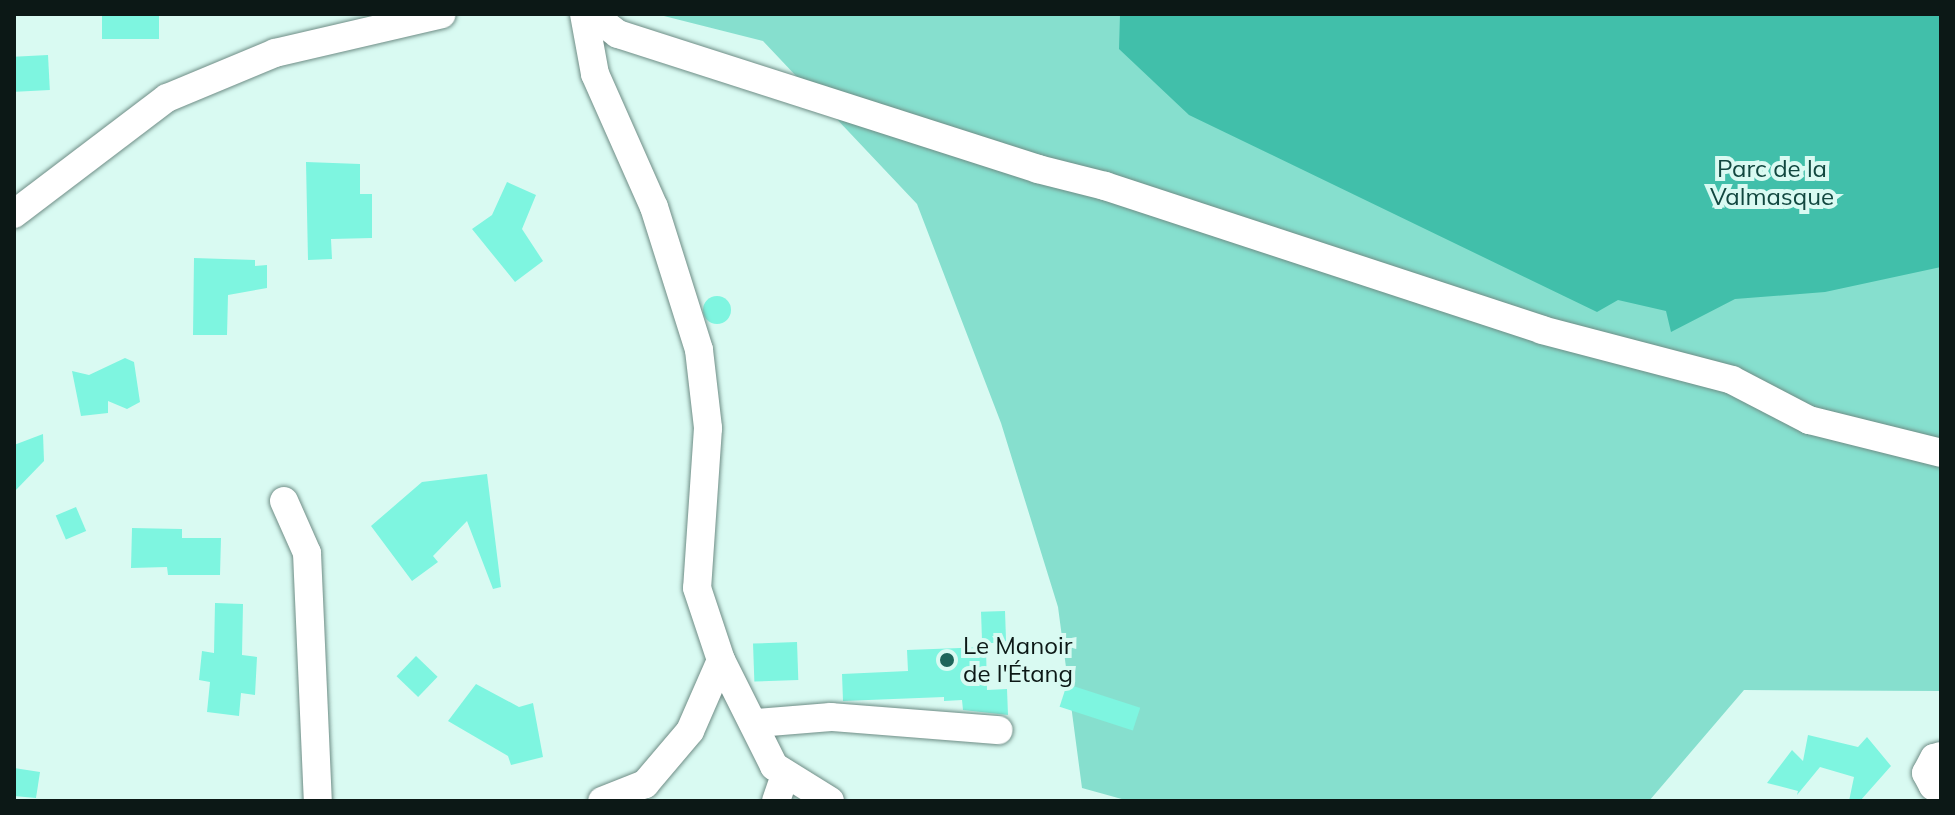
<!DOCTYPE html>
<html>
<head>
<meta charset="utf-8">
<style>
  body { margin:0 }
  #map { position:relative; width:1955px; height:815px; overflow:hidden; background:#d9faf2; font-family:Mulish,sans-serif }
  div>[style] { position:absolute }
  .green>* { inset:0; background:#86dfce }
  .water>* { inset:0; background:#41bfaa }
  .building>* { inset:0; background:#7ef5e0; transform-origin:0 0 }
  .round { border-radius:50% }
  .roads { filter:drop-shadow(0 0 2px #6f8d86) drop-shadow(0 0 2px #6f8d86) }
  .minor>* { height:28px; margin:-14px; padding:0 14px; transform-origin:14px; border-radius:14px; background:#fff }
  .dots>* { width:22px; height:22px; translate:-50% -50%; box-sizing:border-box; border:4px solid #d9faf2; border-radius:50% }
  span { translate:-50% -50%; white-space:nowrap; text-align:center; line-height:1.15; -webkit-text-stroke:8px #d9faf2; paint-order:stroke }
  .park-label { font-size:24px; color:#11473f }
  .poi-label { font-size:24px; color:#0c1816 }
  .left { translate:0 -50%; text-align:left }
  .frame { position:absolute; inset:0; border:16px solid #0c1816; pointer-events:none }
</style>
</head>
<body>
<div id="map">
  <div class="green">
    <i style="clip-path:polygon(656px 14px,1941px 14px,1941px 691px,1744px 690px,1649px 801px,1129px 801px,1082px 788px,1058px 607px,1001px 423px,917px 204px,763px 41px)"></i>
  </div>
  <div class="water">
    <i style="clip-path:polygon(1120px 14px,1941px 14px,1941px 267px,1825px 292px,1735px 299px,1671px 332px,1666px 311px,1618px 300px,1597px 312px,1189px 115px,1119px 49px)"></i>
  </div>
  <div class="building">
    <i style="left:102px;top:14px;width:57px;height:25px"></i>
    <i style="left:48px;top:55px;width:35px;height:34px;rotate:87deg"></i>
    <i style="clip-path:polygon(306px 162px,360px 164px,360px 194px,372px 194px,372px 238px,331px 239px,332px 259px,308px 260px)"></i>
    <i style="clip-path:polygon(507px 182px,536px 195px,522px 229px,543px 261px,515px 282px,472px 229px,492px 215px)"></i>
    <i style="clip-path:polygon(194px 258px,255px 260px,255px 266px,267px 265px,267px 288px,228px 295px,227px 335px,193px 335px)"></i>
    <i class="round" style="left:703px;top:296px;width:28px;height:28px"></i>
    <i style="clip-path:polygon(125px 358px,134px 362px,140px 402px,127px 409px,108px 401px,108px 413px,81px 416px,72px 371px,89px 375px)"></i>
    <i style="clip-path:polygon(43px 434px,44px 461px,14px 492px,14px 445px)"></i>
    <i style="clip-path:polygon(487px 474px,501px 587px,493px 589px,467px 521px,433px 556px,438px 562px,412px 581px,371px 526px,422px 482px)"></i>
    <i style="left:76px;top:507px;width:26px;height:22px;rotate:67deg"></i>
    <i style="clip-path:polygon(132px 528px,182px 529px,182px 538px,221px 538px,220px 575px,168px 575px,167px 567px,131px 568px)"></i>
    <i style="clip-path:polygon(215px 603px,243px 604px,242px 655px,257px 657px,255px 695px,241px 693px,239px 716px,207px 712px,210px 682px,199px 680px,202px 651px,214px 653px)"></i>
    <i style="left:1005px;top:611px;width:35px;height:24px;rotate:88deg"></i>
    <i style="left:797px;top:642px;width:38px;height:44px;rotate:88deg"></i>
    <i style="clip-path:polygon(986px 647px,987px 690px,1007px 689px,1008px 715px,963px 710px,962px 700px,944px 701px,944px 697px,843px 701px,842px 674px,908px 671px,907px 650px)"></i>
    <i style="left:416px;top:656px;width:30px;height:28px;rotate:44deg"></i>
    <i style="clip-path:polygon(476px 684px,519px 707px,533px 703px,543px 757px,511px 765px,508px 756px,448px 721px)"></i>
    <i style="left:1067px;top:684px;width:77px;height:24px;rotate:18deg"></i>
    <i style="clip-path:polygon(1808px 735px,1858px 747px,1867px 737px,1891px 766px,1860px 801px,1849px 801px,1854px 777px,1820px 767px,1797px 795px,1798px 791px,1767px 783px,1792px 750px,1803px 761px)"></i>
    <i style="clip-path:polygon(14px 768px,40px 772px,36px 798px,14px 796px)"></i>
  </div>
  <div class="roads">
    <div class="minor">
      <i style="left:584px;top:14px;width:61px;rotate:79.6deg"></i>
      <i style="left:595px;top:74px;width:145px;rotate:66.1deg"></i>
      <i style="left:654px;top:207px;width:150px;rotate:72.5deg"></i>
      <i style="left:699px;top:350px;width:79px;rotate:83.4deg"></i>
      <i style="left:708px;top:428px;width:160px;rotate:93.9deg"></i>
      <i style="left:697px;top:588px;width:76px;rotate:71.6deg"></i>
      <i style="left:721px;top:660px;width:77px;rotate:113.6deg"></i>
      <i style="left:690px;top:731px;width:70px;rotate:130.3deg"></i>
      <i style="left:645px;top:784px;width:46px;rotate:158.4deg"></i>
      <i style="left:592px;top:14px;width:33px;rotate:38deg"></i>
      <i style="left:618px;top:34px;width:441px;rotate:17.8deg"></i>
      <i style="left:1038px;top:169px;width:69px;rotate:14.2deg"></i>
      <i style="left:1105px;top:186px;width:460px;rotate:18.2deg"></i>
      <i style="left:1542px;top:330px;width:196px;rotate:14.7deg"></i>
      <i style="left:1732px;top:380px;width:87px;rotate:27.5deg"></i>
      <i style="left:1809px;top:420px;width:136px;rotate:14deg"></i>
      <i style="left:14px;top:214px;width:192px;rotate:-37.2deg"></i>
      <i style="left:167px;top:98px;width:117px;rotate:-22.6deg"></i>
      <i style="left:275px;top:53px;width:171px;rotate:-13.1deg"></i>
      <i style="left:284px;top:501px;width:57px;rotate:66.1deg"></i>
      <i style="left:307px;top:553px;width:248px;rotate:87.5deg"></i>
      <i style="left:721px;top:660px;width:119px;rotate:63.4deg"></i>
      <i style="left:774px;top:766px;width:66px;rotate:32deg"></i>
      <i style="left:757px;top:723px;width:74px;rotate:-4.6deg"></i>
      <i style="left:831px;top:717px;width:168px;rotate:4.5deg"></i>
      <i style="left:1941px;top:756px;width:7px;rotate:164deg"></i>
      <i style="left:1934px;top:758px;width:17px;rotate:118deg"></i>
      <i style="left:1926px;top:773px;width:15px;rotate:62deg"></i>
      <i style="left:1933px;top:786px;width:8px;rotate:7deg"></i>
      <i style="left:776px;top:801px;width:28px;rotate:-71deg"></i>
    </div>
  </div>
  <div class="dots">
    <i style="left:947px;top:660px;background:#1e655a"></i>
  </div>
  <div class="park-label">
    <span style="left:1772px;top:183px">Parc de la<br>Valmasque</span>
  </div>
  <div class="poi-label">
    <span class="left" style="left:963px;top:660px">Le Manoir<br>de l'Étang</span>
  </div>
  <div class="frame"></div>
</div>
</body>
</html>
